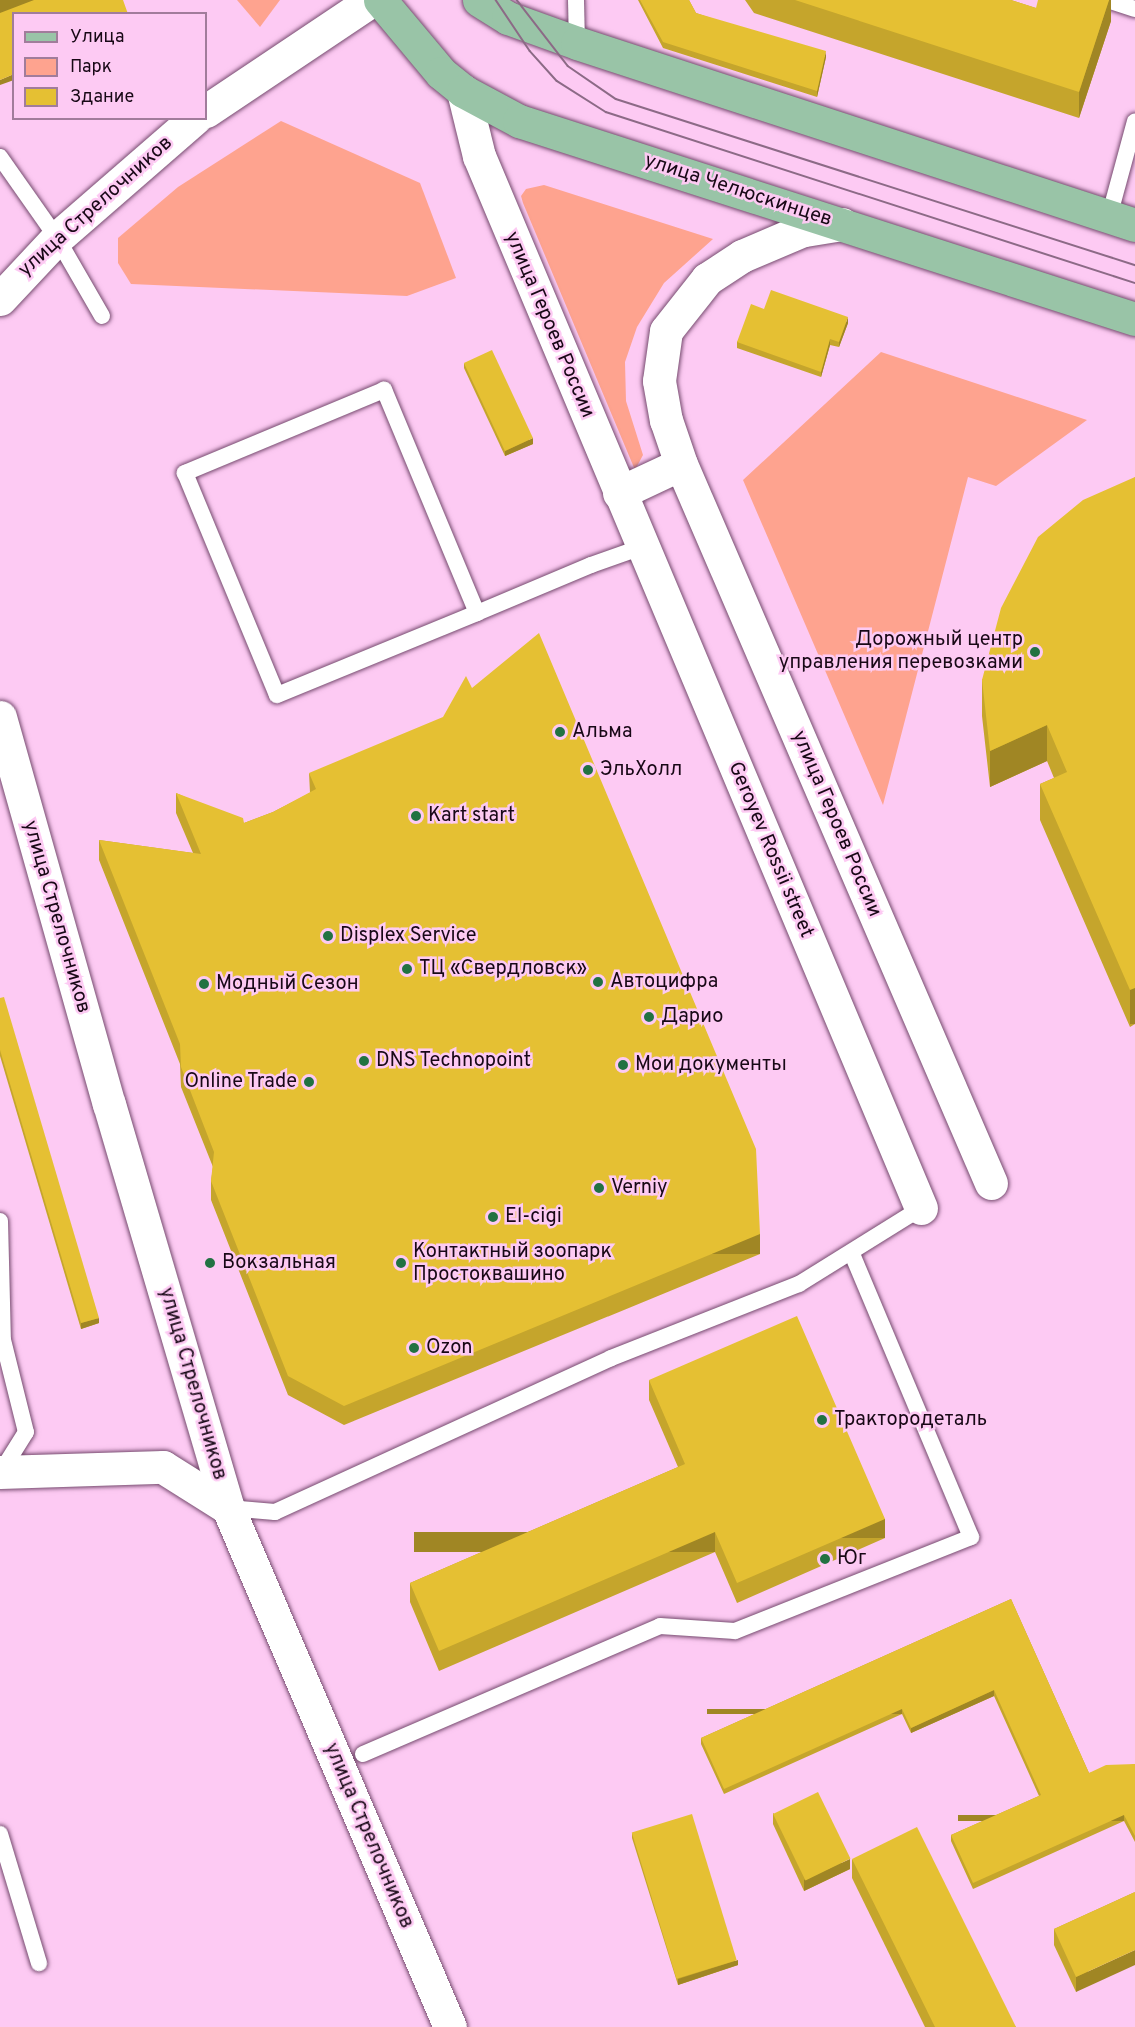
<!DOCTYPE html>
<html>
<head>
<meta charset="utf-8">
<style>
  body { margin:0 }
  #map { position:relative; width:1135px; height:2027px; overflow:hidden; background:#fdcaf3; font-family:Overpass,sans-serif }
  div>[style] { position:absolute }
  .green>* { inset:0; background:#fea38f }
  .roads { filter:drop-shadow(0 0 2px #764b6f) drop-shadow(0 0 2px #764b6f) }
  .service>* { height:16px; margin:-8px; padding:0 8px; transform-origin:8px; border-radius:8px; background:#fff }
  .minor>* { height:33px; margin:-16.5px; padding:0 16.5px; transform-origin:16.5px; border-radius:16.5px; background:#fff }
  .secondary>* { height:33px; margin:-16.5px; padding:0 16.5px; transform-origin:16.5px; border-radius:16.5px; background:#fff }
  .primary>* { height:33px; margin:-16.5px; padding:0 16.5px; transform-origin:16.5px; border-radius:16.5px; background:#99c4a7 }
  .tram>* { height:1.5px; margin:-0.75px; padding:0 0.75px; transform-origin:0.75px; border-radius:0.75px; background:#8c6a86 }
  .wall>* { inset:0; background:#c5a52c }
  .shaded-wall>* { inset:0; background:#a08624; transform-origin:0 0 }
  .building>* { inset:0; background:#e5c033; transform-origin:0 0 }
  .dots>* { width:16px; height:16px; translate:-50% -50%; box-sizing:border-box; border:3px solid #fdcaf3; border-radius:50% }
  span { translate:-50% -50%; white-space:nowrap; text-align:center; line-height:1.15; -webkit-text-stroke:5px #fdcaf3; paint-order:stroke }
  .street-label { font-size:20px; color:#180816 }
  .poi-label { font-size:20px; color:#180816 }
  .right { translate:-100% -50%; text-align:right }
  .left { translate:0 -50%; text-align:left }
  .legend { position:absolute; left:12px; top:12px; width:195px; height:108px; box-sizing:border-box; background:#fdcaf3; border:2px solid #a17c9b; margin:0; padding:8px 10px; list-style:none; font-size:18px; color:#180816 }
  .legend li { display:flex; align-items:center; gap:12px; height:30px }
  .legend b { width:30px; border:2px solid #a17c9b }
</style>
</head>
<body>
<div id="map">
  <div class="green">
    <i style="clip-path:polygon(237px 0,280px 0,260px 27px)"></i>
    <i style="clip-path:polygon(281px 121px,420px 183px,456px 278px,407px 296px,131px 284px,118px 263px,118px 238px,178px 187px)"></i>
    <i style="clip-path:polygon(544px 185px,713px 239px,664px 283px,637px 327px,625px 362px,626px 401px,643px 455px,635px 470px,523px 203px,521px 196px,526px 189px)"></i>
    <i style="clip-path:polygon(881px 352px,1087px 420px,996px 486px,968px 477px,883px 805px,743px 480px)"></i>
  </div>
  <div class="roads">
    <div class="service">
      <i style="left:576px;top:0;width:43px;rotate:88.7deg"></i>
      <i style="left:1107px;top:0;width:29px;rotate:18deg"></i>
      <i style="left:0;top:157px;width:99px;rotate:54.9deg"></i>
      <i style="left:57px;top:238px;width:90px;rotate:60deg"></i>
      <i style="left:1109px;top:217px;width:99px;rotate:-74.8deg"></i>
      <i style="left:477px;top:613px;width:242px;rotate:-112.6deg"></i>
      <i style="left:384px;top:390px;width:216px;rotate:157.4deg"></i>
      <i style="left:185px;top:473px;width:240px;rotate:67.5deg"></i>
      <i style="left:277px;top:695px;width:216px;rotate:-22.3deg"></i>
      <i style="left:477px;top:613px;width:124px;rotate:-22.8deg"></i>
      <i style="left:591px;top:565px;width:54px;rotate:-19.4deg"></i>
      <i style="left:0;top:1221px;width:119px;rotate:88.6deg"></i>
      <i style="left:3px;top:1340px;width:95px;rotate:76deg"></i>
      <i style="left:26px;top:1432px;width:47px;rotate:122deg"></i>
      <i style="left:228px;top:1508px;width:47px;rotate:4.9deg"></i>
      <i style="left:275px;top:1512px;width:370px;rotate:-24.6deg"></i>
      <i style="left:611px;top:1358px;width:202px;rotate:-21.5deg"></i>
      <i style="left:799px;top:1284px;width:144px;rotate:-31.9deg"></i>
      <i style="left:363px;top:1754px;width:323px;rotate:-23.3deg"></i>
      <i style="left:660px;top:1626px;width:75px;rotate:3.8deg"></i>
      <i style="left:735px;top:1631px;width:254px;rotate:-21.7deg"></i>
      <i style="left:971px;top:1537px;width:307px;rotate:-112.8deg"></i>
      <i style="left:0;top:1834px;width:135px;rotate:73.2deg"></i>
    </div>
    <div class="minor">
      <i style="left:463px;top:91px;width:67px;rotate:76.2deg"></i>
      <i style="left:479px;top:156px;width:1141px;rotate:67.21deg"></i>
      <i style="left:842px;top:224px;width:39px;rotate:171deg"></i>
      <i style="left:803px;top:230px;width:66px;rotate:156.9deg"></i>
      <i style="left:742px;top:256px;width:42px;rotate:146.7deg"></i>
      <i style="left:707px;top:279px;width:66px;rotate:128.3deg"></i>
      <i style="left:666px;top:331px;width:50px;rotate:98deg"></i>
      <i style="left:659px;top:381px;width:40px;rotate:80deg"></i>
      <i style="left:666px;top:420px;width:46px;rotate:71.2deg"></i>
      <i style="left:681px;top:464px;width:783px;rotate:66.68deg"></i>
      <i style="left:619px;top:493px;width:68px;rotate:-25.1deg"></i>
      <i style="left:0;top:1472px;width:163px;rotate:-1.8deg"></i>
      <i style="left:163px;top:1467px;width:77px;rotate:32.2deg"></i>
    </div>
    <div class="secondary">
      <i style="left:206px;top:111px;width:200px;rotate:-33.8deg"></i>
      <i style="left:0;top:299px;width:83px;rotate:-46.9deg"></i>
      <i style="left:57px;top:238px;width:183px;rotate:-41deg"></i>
      <i style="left:0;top:717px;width:402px;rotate:74.3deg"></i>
      <i style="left:109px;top:1104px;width:421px;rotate:73.6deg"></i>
      <i style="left:228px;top:1508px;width:564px;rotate:66.84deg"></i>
    </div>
    <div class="primary">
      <i style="left:380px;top:0;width:95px;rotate:50.1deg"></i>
      <i style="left:441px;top:73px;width:28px;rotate:39deg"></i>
      <i style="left:463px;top:91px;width:64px;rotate:28.2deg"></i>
      <i style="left:519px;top:121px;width:647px;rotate:17.82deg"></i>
      <i style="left:479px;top:0;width:34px;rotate:32deg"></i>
      <i style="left:508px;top:18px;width:73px;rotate:19.9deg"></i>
      <i style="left:577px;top:43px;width:587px;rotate:18.06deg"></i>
    </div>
  </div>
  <div class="tram">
    <i style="left:496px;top:0;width:61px;rotate:56.3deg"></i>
    <i style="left:530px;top:51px;width:40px;rotate:48deg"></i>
    <i style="left:557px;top:81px;width:58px;rotate:32.3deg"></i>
    <i style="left:606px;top:112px;width:556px;rotate:17.91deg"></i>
    <i style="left:517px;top:0;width:83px;rotate:52.3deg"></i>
    <i style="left:568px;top:66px;width:58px;rotate:34.5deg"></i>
    <i style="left:616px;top:99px;width:545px;rotate:17.74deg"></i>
  </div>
  <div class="wall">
    <i style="clip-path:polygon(638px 0,689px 0,696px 13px,826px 57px,817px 97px,663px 48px)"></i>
    <i style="clip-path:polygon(745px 0,1011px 0,1036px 8px,1111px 0,1111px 21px,1079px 118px,754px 13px)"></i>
    <i style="clip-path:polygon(764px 309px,848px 323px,839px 347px,830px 345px,821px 377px,737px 348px,737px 342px)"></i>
    <i style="clip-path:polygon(464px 363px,533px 444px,505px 456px,464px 368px)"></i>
    <i style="clip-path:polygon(1135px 477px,1135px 1024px,1130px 1027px,1040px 820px,1040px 784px,1054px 778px,1047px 761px,990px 787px,982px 716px,982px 680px)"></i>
    <i style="clip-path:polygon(309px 773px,760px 1254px,344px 1425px,288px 1395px,211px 1200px,211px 1181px,213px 1167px,181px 1087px,180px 1064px,99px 860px,99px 840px,193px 853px,176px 813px,176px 793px,244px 823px,273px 812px,310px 793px)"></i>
    <i style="clip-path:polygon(0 998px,99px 1323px,81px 1329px,0 1056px)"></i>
    <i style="clip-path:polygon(649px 1380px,885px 1538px,737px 1603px,715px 1552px,439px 1671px,410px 1602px,410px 1583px,678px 1467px,649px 1400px)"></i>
    <i style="clip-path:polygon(1011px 1599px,1089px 1773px,1135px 1764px,1135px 1842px,1124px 1821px,973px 1889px,951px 1841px,951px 1835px,1039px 1796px,994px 1696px,911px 1733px,902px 1714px,724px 1794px,701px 1744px,701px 1738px)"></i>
    <i style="clip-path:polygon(773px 1813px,850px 1869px,804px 1891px,773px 1824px)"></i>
    <i style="clip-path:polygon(632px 1833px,738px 1965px,678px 1985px,632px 1838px)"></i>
    <i style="clip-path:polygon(852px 1859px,1016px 2027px,925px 2027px,852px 1878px)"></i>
    <i style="clip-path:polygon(1135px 1892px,1076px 1992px,1054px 1945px,1054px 1929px)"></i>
  </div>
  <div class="shaded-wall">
    <i style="clip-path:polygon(0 0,39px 0,0 19px)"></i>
    <i style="clip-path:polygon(1109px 0,1111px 0,1111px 21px,1079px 118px,1079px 92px)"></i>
    <i style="clip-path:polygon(826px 51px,826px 57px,817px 97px,817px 91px)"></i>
    <i style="clip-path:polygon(14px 74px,14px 80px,0 85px,0 80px)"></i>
    <i style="clip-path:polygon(848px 317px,848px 323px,839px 347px,839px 342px)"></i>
    <i style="clip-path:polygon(830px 339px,830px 345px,821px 377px,821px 372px)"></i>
    <i style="clip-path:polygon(533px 438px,533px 444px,505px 456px,505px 451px)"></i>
    <i style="clip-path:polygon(1047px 725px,1047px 761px,990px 787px,990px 751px)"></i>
    <i style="left:1135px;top:988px;width:36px;height:5px;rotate:90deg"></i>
    <i style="left:760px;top:1234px;width:20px;height:450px;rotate:90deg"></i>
    <i style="clip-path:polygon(99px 1318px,99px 1323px,81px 1329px,81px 1323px)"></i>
    <i style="left:885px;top:1519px;width:19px;height:161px;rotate:90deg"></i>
    <i style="left:715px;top:1532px;width:20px;height:301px;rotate:90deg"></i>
    <i style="clip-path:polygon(994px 1690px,994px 1696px,911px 1733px,911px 1728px)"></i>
    <i style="left:902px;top:1709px;width:5px;height:195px;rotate:90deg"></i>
    <i style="left:1124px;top:1815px;width:6px;height:166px;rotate:90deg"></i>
    <i style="clip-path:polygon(850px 1859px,850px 1869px,804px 1891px,804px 1880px)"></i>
    <i style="clip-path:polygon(1135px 1950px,1135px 1965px,1076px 1992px,1076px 1977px)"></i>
    <i style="clip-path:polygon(738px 1960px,738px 1965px,678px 1985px,678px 1979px)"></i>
  </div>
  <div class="building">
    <i style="clip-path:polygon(34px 0,123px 0,128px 14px,14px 14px,14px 74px,0 80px,0 13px)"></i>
    <i style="clip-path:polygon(640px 0,689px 0,696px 13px,826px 51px,817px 91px,663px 42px)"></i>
    <i style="clip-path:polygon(795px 0,1011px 0,1036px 8px,1038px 0,1109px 0,1079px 92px)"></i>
    <i style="clip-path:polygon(771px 290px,848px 317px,839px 342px,830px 339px,821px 372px,737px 342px,751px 304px,764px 309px)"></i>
    <i style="left:492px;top:350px;width:97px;height:31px;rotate:65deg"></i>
    <i style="clip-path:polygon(1135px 477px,1135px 988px,1130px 990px,1040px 784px,1067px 772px,1047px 725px,990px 751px,982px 680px,1001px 608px,1038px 537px,1083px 500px)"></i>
    <i style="clip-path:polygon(539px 633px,756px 1149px,760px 1234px,344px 1406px,288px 1376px,211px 1181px,214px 1152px,181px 1067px,180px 1044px,99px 840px,201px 854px,176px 793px,243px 818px,244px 823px,273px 812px,316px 789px,309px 773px,443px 717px,466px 676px,472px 688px)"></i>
    <i style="clip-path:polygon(4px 997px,99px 1318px,81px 1323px,0 1050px,0 998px)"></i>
    <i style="clip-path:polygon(797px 1316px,885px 1519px,737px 1583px,715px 1532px,439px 1651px,410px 1583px,685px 1464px,649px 1380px)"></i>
    <i style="clip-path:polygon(1011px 1599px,1089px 1773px,1106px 1765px,1135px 1764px,1135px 1836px,1124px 1815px,973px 1883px,951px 1835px,1041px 1795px,994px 1690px,911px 1728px,902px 1709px,724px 1789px,701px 1738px)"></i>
    <i style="left:818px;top:1792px;width:74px;height:50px;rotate:64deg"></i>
    <i style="left:692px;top:1814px;width:153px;height:63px;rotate:73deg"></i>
    <i style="clip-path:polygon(917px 1827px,1016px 2027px,935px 2027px,852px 1859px)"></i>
    <i style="clip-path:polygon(1135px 1892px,1135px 1950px,1076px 1977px,1054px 1929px)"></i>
  </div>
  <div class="dots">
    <i style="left:1035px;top:652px;background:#227242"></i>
    <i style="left:560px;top:732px;background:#227242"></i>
    <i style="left:588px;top:770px;background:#227242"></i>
    <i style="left:416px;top:816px;background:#227242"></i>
    <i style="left:328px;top:936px;background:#227242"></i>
    <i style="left:407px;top:969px;background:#227242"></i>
    <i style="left:598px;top:982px;background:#227242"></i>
    <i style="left:204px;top:984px;background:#227242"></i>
    <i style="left:649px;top:1017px;background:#227242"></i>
    <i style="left:364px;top:1061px;background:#227242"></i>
    <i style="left:623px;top:1065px;background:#227242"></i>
    <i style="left:309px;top:1082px;background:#227242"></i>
    <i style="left:599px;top:1188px;background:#227242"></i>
    <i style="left:493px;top:1217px;background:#227242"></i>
    <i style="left:210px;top:1263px;background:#227242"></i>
    <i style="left:401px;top:1263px;background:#227242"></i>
    <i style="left:414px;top:1348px;background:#227242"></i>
    <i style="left:822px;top:1420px;background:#227242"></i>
    <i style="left:825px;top:1559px;background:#227242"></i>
  </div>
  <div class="street-label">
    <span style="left:738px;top:191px;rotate:18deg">улица Челюскинцев</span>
    <span style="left:96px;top:207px;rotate:-42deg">улица Стрелочников</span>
    <span style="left:549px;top:325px;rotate:67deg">улица Героев России</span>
    <span style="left:836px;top:824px;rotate:67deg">улица Героев России</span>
    <span style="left:770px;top:850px;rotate:67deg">Geroyev Rossii street</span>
    <span style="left:56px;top:917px;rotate:74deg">улица Стрелочников</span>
    <span style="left:192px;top:1384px;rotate:74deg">улица Стрелочников</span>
    <span style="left:368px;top:1836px;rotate:67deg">улица Стрелочников</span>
  </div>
  <div class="poi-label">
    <span class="right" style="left:1023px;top:652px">Дорожный центр<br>управления перевозками</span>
    <span class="left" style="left:572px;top:732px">Альма</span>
    <span class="left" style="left:600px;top:770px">ЭльХолл</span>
    <span class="left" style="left:428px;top:816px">Kart start</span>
    <span class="left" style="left:340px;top:936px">Displex Service</span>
    <span class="left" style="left:419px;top:969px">ТЦ «Свердловск»</span>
    <span class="left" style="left:610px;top:982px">Автоцифра</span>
    <span class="left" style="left:216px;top:984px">Модный Сезон</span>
    <span class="left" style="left:661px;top:1017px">Дарио</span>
    <span class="left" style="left:376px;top:1061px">DNS Technopoint</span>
    <span class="left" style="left:635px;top:1065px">Мои документы</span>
    <span class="right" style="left:297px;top:1082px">Online Trade</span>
    <span class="left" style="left:611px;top:1188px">Verniy</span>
    <span class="left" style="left:505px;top:1217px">El-cigi</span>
    <span class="left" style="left:413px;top:1264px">Контактный зоопарк<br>Простоквашино</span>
    <span class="left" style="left:222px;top:1263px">Вокзальная</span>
    <span class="left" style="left:426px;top:1348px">Ozon</span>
    <span class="left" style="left:834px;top:1420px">Трактородеталь</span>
    <span class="left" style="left:837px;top:1559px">Юг</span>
  </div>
  <ul class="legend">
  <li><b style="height:8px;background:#99c4a7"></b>Улица</li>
  <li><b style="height:16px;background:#fea38f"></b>Парк</li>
  <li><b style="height:16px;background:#e5c033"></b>Здание</li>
  </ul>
</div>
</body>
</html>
